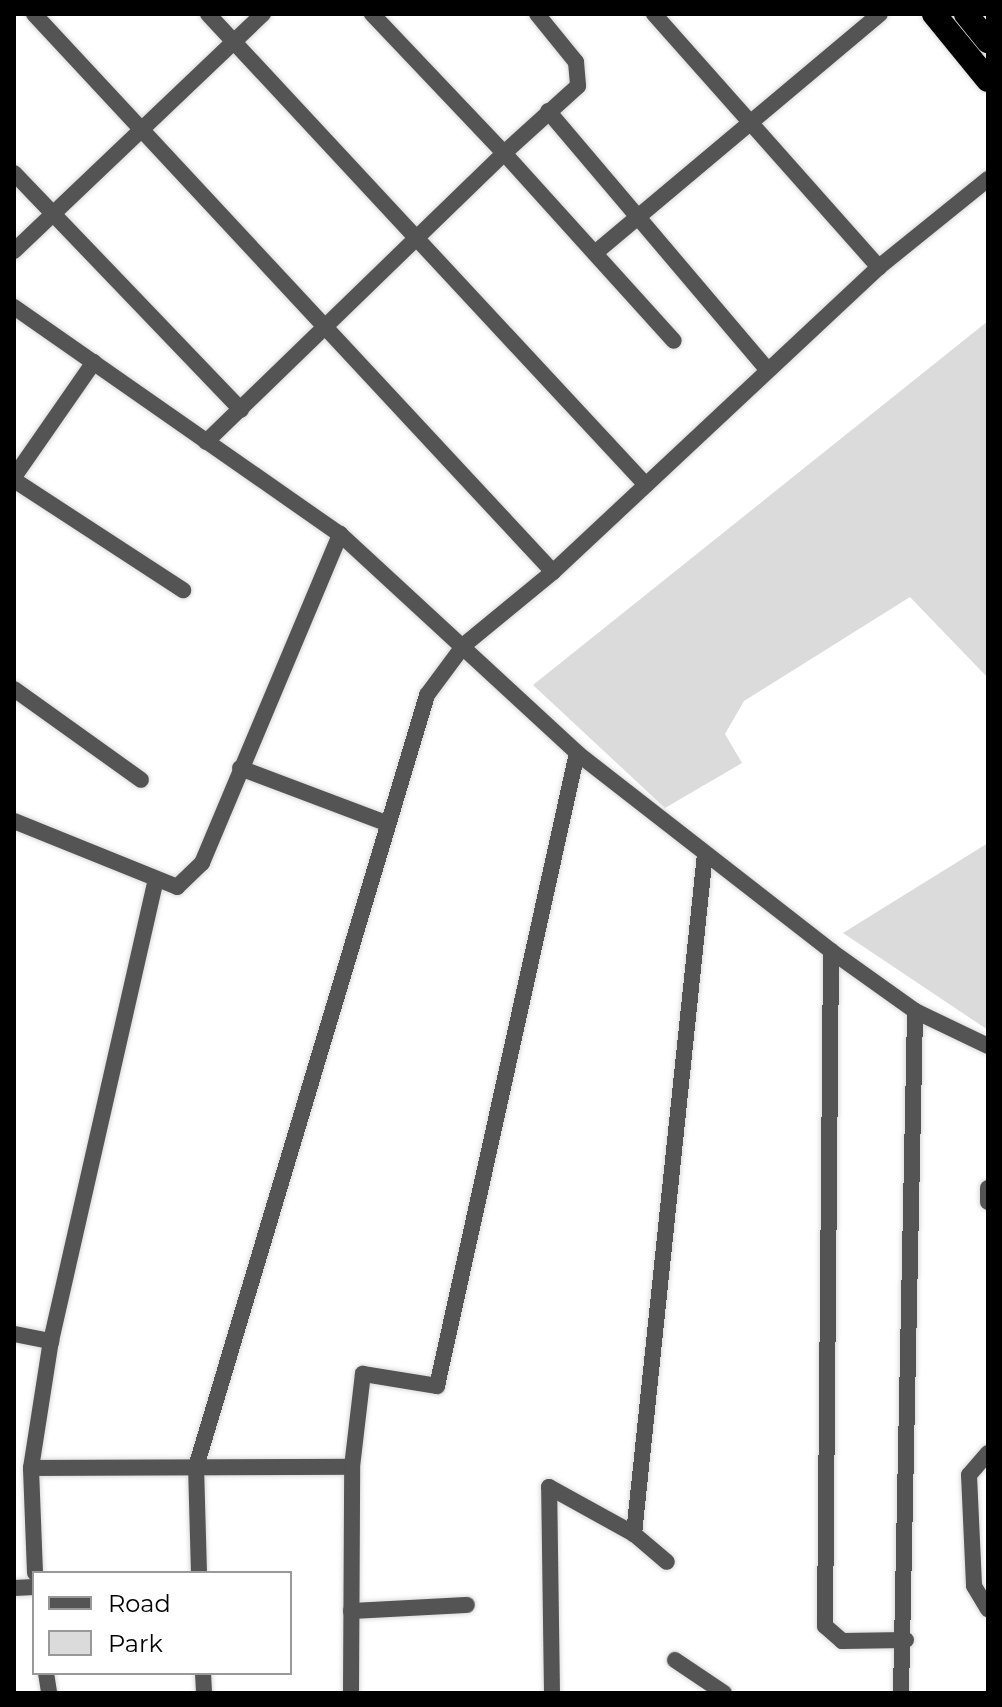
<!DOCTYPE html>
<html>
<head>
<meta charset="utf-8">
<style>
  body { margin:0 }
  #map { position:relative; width:1002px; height:1707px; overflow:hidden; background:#fff; font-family:Montserrat,sans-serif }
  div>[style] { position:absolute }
  .green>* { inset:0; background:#dbdbdb }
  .roads { filter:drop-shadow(0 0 2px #dbdbdb) drop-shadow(0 0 2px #dbdbdb) }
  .street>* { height:16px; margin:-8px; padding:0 8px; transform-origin:8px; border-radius:8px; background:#545454 }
  .highway>* { height:24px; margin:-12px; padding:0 12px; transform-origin:12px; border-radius:12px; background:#000 }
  span { translate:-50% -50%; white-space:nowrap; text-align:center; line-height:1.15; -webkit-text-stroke:7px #fff; paint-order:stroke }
  .frame { position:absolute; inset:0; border:16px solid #000; pointer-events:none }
  .legend { position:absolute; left:32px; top:1571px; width:260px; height:104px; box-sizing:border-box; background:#fff; border:2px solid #999; margin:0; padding:10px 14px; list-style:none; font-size:24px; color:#000 }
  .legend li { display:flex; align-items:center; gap:16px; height:40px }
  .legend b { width:40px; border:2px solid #999 }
</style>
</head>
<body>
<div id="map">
  <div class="green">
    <i style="clip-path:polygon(988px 321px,988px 678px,910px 597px,744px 701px,725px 734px,742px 763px,665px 808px,533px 685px)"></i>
    <i style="clip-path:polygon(988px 843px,988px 1030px,843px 933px)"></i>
  </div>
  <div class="roads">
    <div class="street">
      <i style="left:34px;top:14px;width:762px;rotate:47.07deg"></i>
      <i style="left:208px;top:14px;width:643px;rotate:47.08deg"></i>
      <i style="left:537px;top:14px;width:62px;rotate:50.9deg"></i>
      <i style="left:576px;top:62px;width:24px;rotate:85deg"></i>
      <i style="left:578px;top:86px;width:100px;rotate:137.8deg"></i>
      <i style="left:504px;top:153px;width:253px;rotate:47.9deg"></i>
      <i style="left:654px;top:14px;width:339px;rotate:48.4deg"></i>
      <i style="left:548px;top:111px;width:337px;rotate:49.7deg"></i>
      <i style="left:14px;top:173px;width:328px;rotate:46.2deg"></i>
      <i style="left:14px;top:251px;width:344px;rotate:-43.6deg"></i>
      <i style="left:595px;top:253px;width:372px;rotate:-40deg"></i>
      <i style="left:14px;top:307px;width:397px;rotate:34.9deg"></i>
      <i style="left:340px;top:534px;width:323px;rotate:42.7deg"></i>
      <i style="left:577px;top:753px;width:322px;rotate:37.9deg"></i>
      <i style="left:831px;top:951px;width:103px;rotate:35.5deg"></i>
      <i style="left:915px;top:1011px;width:81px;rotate:25.6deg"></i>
      <i style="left:206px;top:442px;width:415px;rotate:-44.1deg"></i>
      <i style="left:504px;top:153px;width:192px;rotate:-133.5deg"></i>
      <i style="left:14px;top:477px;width:140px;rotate:-55.2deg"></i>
      <i style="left:14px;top:480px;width:202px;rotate:33.1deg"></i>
      <i style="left:14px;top:689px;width:156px;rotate:35.6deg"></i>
      <i style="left:240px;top:768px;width:158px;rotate:20.7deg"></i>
      <i style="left:14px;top:821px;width:176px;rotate:22deg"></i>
      <i style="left:177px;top:887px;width:35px;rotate:-44deg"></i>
      <i style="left:202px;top:863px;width:357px;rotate:-67.2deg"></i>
      <i style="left:831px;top:951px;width:675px;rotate:90.51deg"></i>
      <i style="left:825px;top:1626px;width:23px;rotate:41deg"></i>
      <i style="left:842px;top:1641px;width:64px;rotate:-0.9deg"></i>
      <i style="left:988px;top:1188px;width:14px;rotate:90deg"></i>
      <i style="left:14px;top:1334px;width:38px;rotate:11deg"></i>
      <i style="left:988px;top:1453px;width:29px;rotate:131deg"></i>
      <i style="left:969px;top:1475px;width:111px;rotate:87.4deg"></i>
      <i style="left:974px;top:1586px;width:27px;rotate:59deg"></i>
      <i style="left:31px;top:1468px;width:321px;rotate:-0.2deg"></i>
      <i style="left:634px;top:1534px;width:684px;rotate:-84.04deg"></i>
      <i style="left:35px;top:1573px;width:105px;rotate:-92.2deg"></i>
      <i style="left:31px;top:1468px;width:129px;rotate:-81.1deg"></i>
      <i style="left:51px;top:1341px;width:470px;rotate:-77.2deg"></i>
      <i style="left:199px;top:1573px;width:106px;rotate:-91.6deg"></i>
      <i style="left:196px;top:1467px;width:806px;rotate:-73.34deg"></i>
      <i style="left:427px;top:695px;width:62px;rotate:-53.5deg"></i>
      <i style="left:464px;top:645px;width:115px;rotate:-39.4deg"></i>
      <i style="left:553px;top:572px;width:446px;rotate:-43.1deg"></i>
      <i style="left:879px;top:267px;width:140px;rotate:-38.9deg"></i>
      <i style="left:14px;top:1588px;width:20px;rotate:-3deg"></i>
      <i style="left:351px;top:1611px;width:116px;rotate:-3deg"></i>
      <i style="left:675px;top:1660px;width:59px;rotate:34deg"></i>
      <i style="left:46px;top:1673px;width:20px;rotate:81deg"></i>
      <i style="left:203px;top:1673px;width:20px;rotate:87deg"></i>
      <i style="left:351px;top:1693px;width:226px;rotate:-89.7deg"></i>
      <i style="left:352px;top:1467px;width:94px;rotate:-83.3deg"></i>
      <i style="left:363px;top:1374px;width:75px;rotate:9.2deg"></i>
      <i style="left:437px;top:1386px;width:648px;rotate:-77.53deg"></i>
      <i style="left:552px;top:1693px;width:206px;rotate:-90.8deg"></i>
      <i style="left:549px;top:1487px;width:97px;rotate:28.9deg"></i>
      <i style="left:634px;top:1534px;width:43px;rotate:40.3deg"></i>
      <i style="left:901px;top:1693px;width:682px;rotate:-88.82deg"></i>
    </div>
    <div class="highway">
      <i style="left:934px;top:14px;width:85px;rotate:50.7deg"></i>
      <i style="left:966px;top:14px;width:35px;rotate:51deg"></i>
    </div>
  </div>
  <div class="frame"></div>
  <ul class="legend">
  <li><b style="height:10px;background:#545454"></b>Road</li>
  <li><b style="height:22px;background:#dbdbdb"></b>Park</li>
  </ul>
</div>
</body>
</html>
